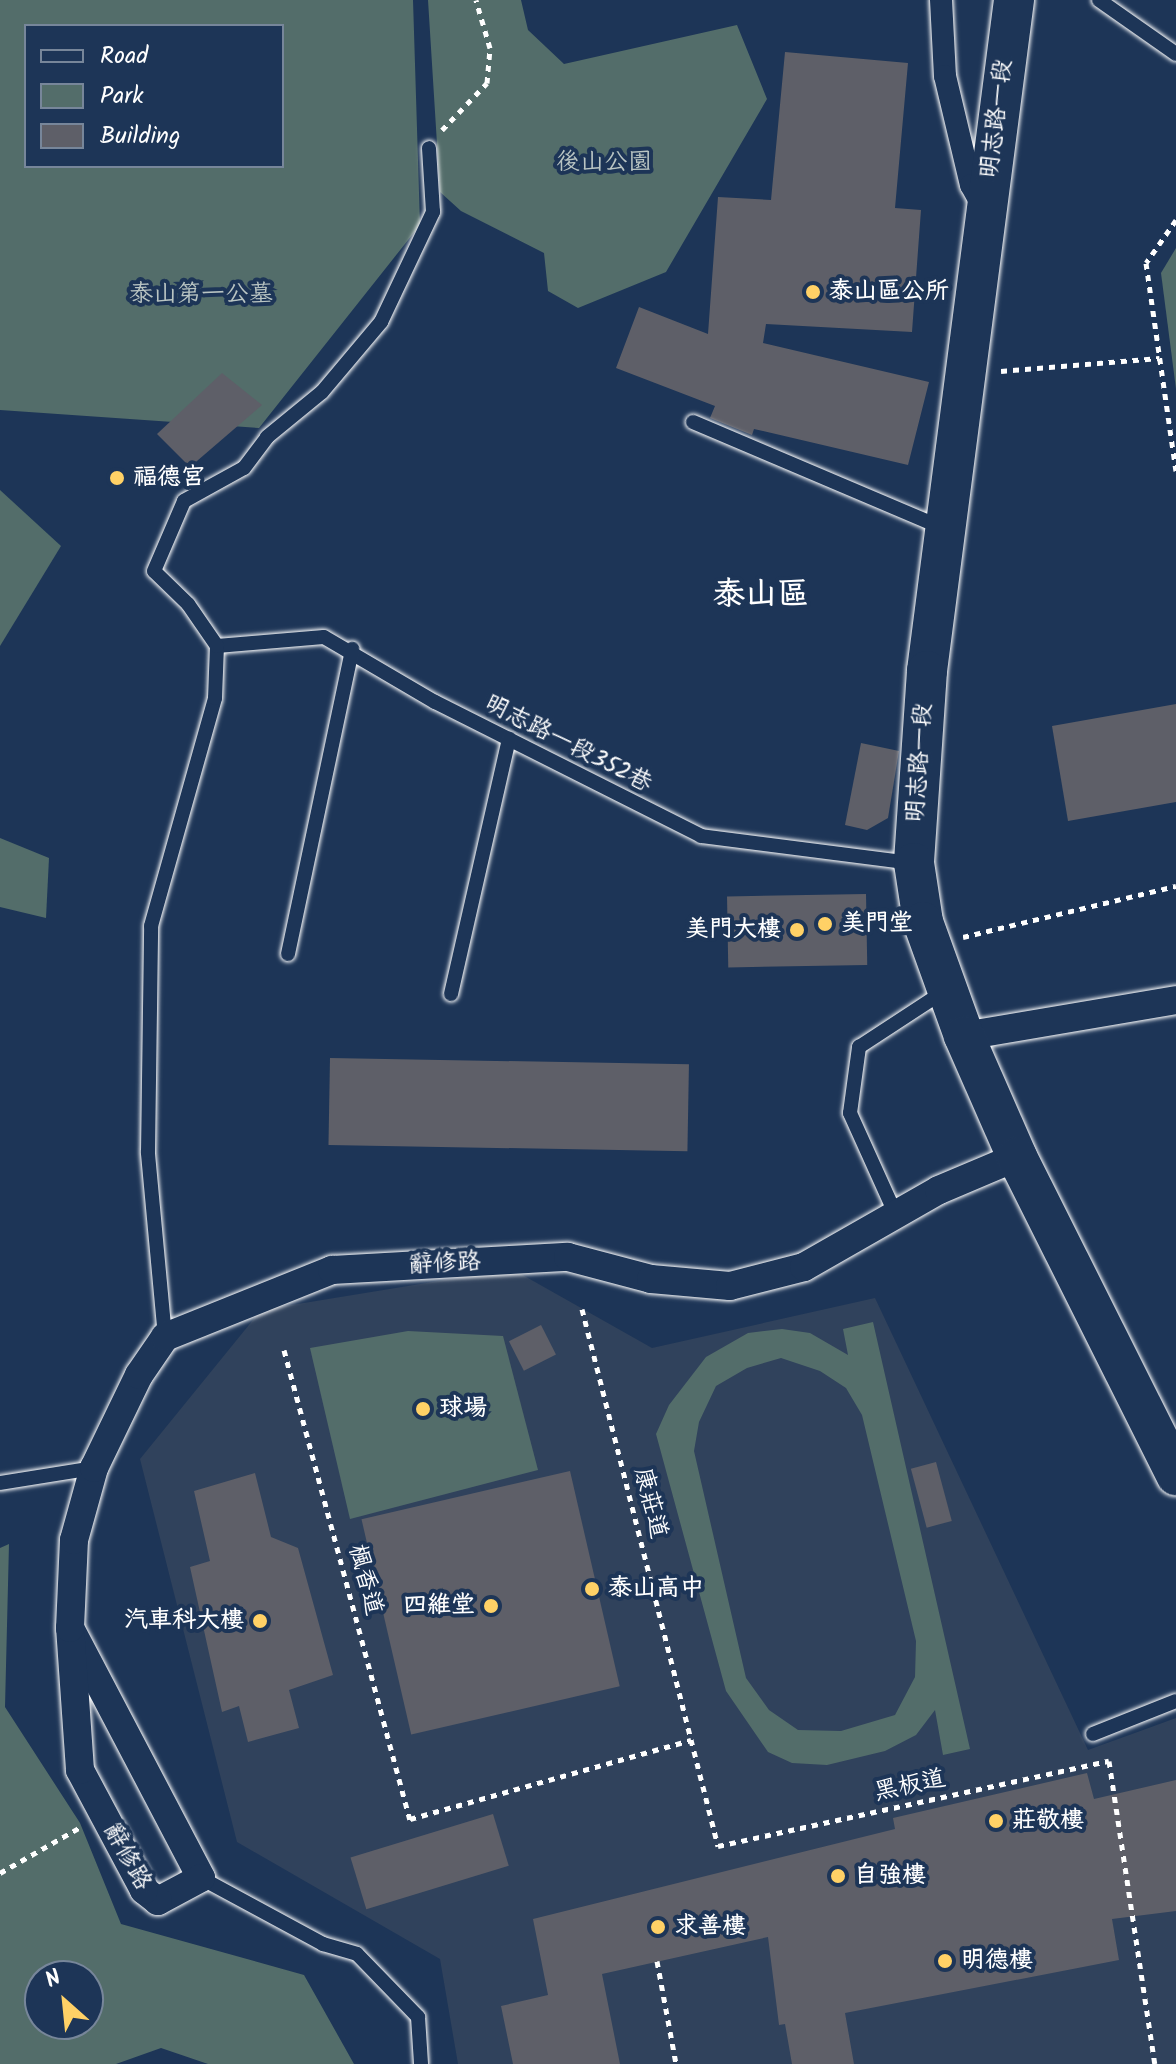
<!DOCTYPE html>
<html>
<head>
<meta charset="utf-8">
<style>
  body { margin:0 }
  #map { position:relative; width:1176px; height:2064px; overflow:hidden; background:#1d3557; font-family:Kalam,"LXGW WenKai TC",sans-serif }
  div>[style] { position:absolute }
  .built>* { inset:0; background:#30425c }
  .green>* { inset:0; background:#536d6a }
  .building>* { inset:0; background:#5e5f68; transform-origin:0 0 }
  .path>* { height:5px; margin-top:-2.5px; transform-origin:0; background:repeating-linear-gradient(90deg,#fff 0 6px,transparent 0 12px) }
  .roads { filter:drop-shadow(0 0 2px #fff) drop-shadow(0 0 2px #fff) }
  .service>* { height:14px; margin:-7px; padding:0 7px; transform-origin:7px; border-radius:7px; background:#1d3557 }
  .pedestrian>* { height:22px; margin:-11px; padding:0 11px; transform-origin:11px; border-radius:11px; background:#1d3557 }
  .minor>* { height:28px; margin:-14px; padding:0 14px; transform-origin:14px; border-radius:14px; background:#1d3557 }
  .secondary>* { height:40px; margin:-20px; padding:0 20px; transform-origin:20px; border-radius:20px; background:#1d3557 }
  .dots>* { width:22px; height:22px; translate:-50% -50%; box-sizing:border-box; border:4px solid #1d3557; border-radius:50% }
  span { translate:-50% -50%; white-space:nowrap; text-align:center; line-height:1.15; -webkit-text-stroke:8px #1d3557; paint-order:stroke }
  .street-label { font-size:24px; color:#fff }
  .park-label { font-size:24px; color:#bac5c3 }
  .poi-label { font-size:24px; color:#fff; font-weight:700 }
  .left { translate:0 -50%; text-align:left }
  .right { translate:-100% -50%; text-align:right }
  .district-label { font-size:32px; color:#fff; font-weight:700 }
  .legend { position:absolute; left:24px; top:24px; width:260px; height:144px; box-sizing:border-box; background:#1d3557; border:2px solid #77869a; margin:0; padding:10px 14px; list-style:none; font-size:24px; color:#fff }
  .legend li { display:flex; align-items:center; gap:16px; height:40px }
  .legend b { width:40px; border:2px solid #77869a }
  .north { position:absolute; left:24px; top:1960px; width:80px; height:80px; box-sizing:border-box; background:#1d3557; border:2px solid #77869a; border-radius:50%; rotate:333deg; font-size:22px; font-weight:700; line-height:32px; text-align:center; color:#fff }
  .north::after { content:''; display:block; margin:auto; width:28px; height:36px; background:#ffd166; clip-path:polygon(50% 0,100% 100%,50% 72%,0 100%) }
</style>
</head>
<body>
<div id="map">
  <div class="built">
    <i style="clip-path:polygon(512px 1269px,652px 1348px,875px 1298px,1088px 1750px,1176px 1718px,1176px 2064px,458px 2064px,440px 1959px,237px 1842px,140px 1459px,261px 1310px)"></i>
  </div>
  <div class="green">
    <i style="clip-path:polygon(evenodd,0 0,413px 0,420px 225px,259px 428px,0 410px,0 0,26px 26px,282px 26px,282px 166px,26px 166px,26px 26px)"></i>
    <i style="clip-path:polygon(428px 0,521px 0,528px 30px,564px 64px,737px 25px,767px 99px,666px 272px,578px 308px,548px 291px,544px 253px,461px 211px,440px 192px)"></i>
    <i style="clip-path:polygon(1176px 248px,1176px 389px,1161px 273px)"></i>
    <i style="clip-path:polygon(0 490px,61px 546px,0 646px)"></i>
    <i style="clip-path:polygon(0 838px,49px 858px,46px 918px,0 907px)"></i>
    <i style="clip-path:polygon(evenodd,873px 1322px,970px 1749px,943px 1755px,935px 1710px,916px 1735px,885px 1751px,827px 1765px,792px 1763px,768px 1752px,726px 1691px,656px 1434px,669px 1405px,706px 1357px,748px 1333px,782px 1329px,810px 1333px,848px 1355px,843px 1329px,873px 1322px,781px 1358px,820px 1371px,846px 1388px,862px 1415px,916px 1641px,915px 1677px,895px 1715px,841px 1731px,798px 1730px,769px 1710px,746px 1678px,694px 1451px,699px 1422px,716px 1386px,747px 1368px,781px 1358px)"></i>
    <i style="clip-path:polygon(408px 1331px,503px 1336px,538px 1470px,350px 1519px,310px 1348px)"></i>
    <i style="clip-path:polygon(evenodd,9px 1544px,5px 1707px,80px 1823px,121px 1924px,304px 1975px,354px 2064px,208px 2064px,161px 2048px,116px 2064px,0 2064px,0 1548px,9px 1544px,40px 1976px,88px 1976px,88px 2024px,40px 2024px,40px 1976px)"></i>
  </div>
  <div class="building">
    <i style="clip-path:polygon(785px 52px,908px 63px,895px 208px,921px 210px,912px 332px,766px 324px,763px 343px,929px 382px,908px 465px,754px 429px,752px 435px,710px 418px,715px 406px,616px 368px,639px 307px,708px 334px,718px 197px,771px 200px)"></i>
    <i style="clip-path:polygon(222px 373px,262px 405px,190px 467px,157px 434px)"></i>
    <i style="clip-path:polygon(1176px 704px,1176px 802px,1068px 821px,1052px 726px)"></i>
    <i style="clip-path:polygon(861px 743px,899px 751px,888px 818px,867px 830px,845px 825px)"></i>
    <i style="left:866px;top:894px;width:71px;height:139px;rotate:89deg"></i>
    <i style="left:330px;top:1058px;width:359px;height:87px;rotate:1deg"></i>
    <i style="left:541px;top:1325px;width:33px;height:36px;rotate:63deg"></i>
    <i style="left:936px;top:1462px;width:61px;height:26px;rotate:75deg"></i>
    <i style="left:570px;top:1471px;width:221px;height:214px;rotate:77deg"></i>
    <i style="clip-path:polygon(255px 1473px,271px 1537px,298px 1548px,333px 1675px,289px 1690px,299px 1728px,248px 1742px,239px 1706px,222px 1712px,190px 1567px,210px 1561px,194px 1491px)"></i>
    <i style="clip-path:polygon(1087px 1773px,1094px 1799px,1176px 1780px,1176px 1911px,1112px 1919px,1119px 1960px,845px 2013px,854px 2064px,792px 2064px,785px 2024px,779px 2025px,768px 1937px,602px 1974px,620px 2064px,513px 2064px,501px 2006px,548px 1995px,533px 1919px,895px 1829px,893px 1818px)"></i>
    <i style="left:493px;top:1814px;width:54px;height:149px;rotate:73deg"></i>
  </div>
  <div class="path">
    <i style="left:442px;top:130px;width:65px;rotate:-46.2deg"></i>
    <i style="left:487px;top:83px;width:35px;rotate:-85deg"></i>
    <i style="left:490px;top:48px;width:50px;rotate:-106.3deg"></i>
    <i style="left:1176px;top:220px;width:52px;rotate:124.9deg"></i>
    <i style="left:1146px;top:263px;width:210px;rotate:81.8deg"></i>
    <i style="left:1001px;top:371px;width:159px;rotate:-4.7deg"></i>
    <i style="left:963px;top:937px;width:219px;rotate:-13.5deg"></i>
    <i style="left:582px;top:1309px;width:554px;rotate:75.79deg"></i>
    <i style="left:718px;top:1846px;width:400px;rotate:-12.3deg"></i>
    <i style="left:1109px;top:1761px;width:306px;rotate:81.4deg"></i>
    <i style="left:284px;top:1350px;width:486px;rotate:75deg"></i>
    <i style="left:410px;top:1819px;width:292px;rotate:-15.7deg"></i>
    <i style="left:0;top:1873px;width:91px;rotate:-29.7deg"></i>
    <i style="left:657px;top:1961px;width:105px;rotate:79.5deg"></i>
  </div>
  <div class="roads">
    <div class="service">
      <i style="left:1099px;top:0;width:94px;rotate:35deg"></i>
      <i style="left:693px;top:422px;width:272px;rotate:23deg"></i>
      <i style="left:217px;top:646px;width:107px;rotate:-4.8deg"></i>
      <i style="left:324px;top:637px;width:129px;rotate:30.4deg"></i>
      <i style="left:435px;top:702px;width:298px;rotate:26.7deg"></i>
      <i style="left:701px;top:836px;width:214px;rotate:7.3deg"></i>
      <i style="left:288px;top:954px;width:312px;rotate:-78.1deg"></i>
      <i style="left:451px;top:994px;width:262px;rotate:-77.2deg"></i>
      <i style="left:896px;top:1215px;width:112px;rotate:-114.3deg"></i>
      <i style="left:850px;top:1113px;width:67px;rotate:-82.2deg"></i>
      <i style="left:859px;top:1047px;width:100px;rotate:-33.2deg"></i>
      <i style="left:165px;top:1337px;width:186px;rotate:-95.3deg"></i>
      <i style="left:148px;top:1152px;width:226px;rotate:-89.2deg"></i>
      <i style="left:151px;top:926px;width:237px;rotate:-74.3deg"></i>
      <i style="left:215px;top:698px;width:52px;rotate:-87.8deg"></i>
      <i style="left:217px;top:646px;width:51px;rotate:-124.6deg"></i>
      <i style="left:188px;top:604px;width:47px;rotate:-135.9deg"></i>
      <i style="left:154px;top:571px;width:76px;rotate:-66.8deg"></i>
      <i style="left:184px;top:501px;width:68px;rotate:-28.8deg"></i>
      <i style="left:244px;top:468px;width:39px;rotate:-53deg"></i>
      <i style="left:267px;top:437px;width:71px;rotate:-39.3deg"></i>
      <i style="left:322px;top:392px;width:92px;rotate:-49.9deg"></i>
      <i style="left:381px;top:322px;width:122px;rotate:-64.7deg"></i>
      <i style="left:433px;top:212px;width:64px;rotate:-93.6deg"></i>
      <i style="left:0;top:1483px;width:95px;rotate:-9.1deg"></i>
      <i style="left:1093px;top:1734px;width:89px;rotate:-21.7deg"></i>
      <i style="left:201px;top:1878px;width:139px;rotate:28.4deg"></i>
      <i style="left:323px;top:1944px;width:35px;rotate:16deg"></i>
      <i style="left:357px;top:1954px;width:88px;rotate:45.9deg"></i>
      <i style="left:418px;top:2017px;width:47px;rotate:86.3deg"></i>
    </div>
    <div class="pedestrian">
      <i style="left:941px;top:0;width:76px;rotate:87deg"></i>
      <i style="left:945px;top:76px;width:112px;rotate:76.6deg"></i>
      <i style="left:971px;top:185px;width:26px;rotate:61deg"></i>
    </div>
    <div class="minor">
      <i style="left:964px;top:1036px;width:215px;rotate:-9.6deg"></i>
      <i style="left:70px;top:1628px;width:282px;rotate:62.3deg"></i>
      <i style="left:201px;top:1878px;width:49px;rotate:151.9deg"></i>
      <i style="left:158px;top:1901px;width:18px;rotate:-142deg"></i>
      <i style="left:144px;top:1890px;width:136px;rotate:-118.1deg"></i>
      <i style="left:80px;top:1770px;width:142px;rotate:-94deg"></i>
      <i style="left:70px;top:1628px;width:88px;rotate:-87.4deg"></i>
      <i style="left:74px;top:1540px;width:75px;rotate:-74.5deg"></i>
      <i style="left:94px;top:1468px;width:103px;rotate:-64.2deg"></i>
      <i style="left:139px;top:1375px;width:46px;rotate:-55.6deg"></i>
      <i style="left:165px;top:1337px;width:180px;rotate:-21.9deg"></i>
      <i style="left:332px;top:1270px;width:236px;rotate:-3.2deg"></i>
      <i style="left:568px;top:1257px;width:86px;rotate:14.8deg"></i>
      <i style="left:651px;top:1279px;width:79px;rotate:5.1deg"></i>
      <i style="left:730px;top:1286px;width:76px;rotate:-14.4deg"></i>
      <i style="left:804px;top:1267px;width:155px;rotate:-29.7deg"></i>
      <i style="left:939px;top:1190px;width:85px;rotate:-22.9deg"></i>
    </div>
    <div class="secondary">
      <i style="left:1014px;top:0;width:677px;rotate:97.39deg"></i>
      <i style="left:927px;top:671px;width:192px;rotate:93.9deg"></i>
      <i style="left:914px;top:863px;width:60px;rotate:81.3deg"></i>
      <i style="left:923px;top:922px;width:121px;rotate:70.2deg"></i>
      <i style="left:964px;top:1036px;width:132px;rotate:66.3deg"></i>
      <i style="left:1017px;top:1157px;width:356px;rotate:63.4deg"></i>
    </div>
  </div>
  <div class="dots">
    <i style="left:813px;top:292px;background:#ffd166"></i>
    <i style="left:117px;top:478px;background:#ffd166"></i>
    <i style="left:825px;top:924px;background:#ffd166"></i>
    <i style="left:797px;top:930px;background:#ffd166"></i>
    <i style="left:423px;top:1409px;background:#ffd166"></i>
    <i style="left:592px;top:1589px;background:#ffd166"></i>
    <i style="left:491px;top:1606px;background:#ffd166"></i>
    <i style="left:260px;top:1621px;background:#ffd166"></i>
    <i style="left:996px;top:1821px;background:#ffd166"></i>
    <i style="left:838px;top:1876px;background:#ffd166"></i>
    <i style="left:658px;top:1927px;background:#ffd166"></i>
    <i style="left:945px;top:1961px;background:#ffd166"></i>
  </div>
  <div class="street-label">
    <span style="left:997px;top:119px;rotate:-83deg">明志路一段</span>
    <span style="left:568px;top:744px;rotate:27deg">明志路一段352巷</span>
    <span style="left:920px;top:763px;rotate:-86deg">明志路一段</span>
    <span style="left:445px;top:1264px;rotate:-3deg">辭修路</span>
    <span style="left:650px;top:1503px;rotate:76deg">康莊道</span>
    <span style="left:365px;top:1580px;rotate:75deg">楓香道</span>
    <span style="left:910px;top:1786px;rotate:-12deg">黑板道</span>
    <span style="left:127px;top:1857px;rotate:61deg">辭修路</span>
  </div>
  <div class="park-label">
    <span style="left:604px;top:163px">後山公園</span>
    <span style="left:201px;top:295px">泰山第一公墓</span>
  </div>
  <div class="poi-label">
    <span class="left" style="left:829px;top:292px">泰山區公所</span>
    <span class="left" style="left:133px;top:478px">福德宮</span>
    <span class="left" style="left:841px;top:924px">美門堂</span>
    <span class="right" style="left:781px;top:930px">美門大樓</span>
    <span class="left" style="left:439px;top:1409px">球場</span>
    <span class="left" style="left:608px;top:1589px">泰山高中</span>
    <span class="right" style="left:475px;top:1606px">四維堂</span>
    <span class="right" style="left:244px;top:1621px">汽車科大樓</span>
    <span class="left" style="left:1012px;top:1821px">莊敬樓</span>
    <span class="left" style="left:854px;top:1876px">自強樓</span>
    <span class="left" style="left:674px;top:1927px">求善樓</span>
    <span class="left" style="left:961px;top:1961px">明德樓</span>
  </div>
  <div class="district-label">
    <span style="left:761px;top:596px">泰山區</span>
  </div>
  <ul class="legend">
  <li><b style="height:10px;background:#1d3557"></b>Road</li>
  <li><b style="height:22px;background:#536d6a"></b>Park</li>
  <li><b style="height:22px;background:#5e5f68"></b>Building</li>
  </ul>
  <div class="north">N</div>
</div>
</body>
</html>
